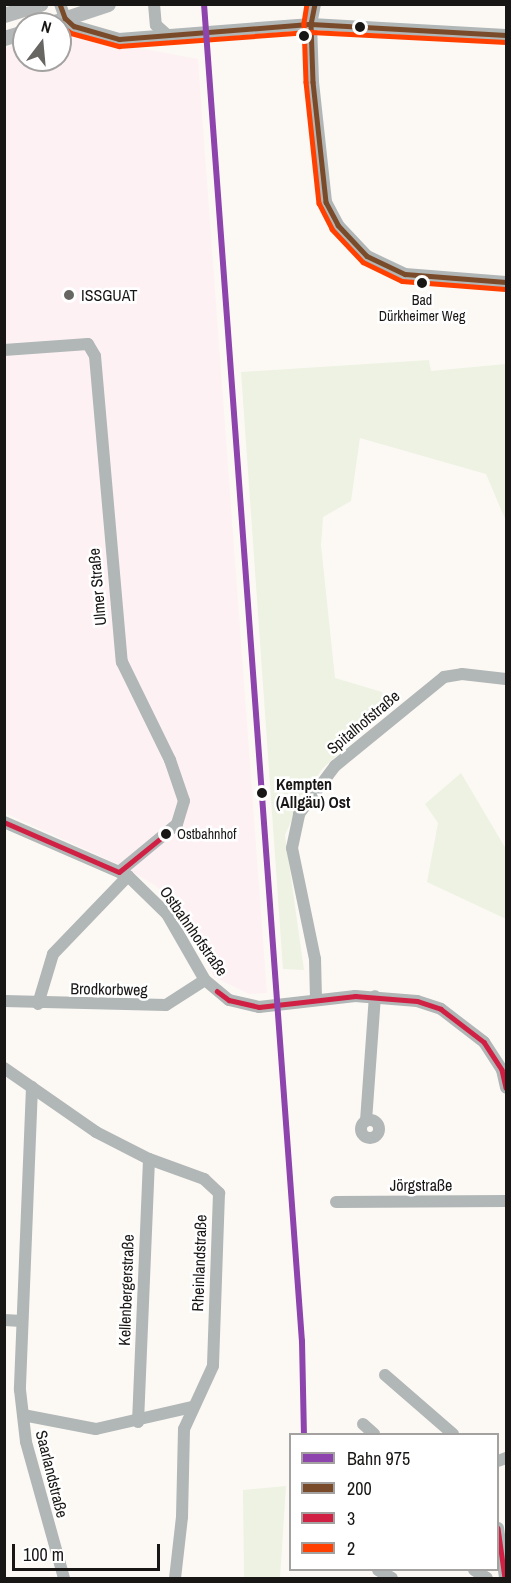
<!DOCTYPE html>
<html>
<head>
<meta charset="utf-8">
<style>
  body { margin:0 }
  #map { position:relative; width:511px; height:1583px; overflow:hidden; background:#fcf9f5; font-family:"Archivo Narrow",sans-serif }
  div>[style] { position:absolute }
  .industrial>* { inset:0; background:#fdf1f4 }
  .green>* { inset:0; background:#edf2e2 }
  .minor>* { height:12px; margin:-6px; padding:0 6px; transform-origin:6px; border-radius:6px; background:#b1b6b6 }
  .minor>.ring { margin:-6px; padding:0; box-sizing:content-box; background:none; border:12px solid #b1b6b6; border-radius:50% }
  .major>* { height:15px; margin:-7.5px; padding:0 7.5px; transform-origin:7.5px; border-radius:7.5px; background:#b5b8b8 }
  .bus-1>* { height:4.5px; margin:-2.25px; padding:0 2.25px; transform-origin:2.25px; border-radius:2.25px; background:#7a4b2a }
  .bus-2>* { height:4.5px; margin:-2.25px; padding:0 2.25px; transform-origin:2.25px; border-radius:2.25px; background:#d02044 }
  .bus-3>* { height:4.5px; margin:-2.25px; padding:0 2.25px; transform-origin:2.25px; border-radius:2.25px; background:#ff4000 }
  .rail-1>* { height:6px; margin:-3px; padding:0 3px; transform-origin:3px; border-radius:3px; background:#8e44ad }
  .dots>* { width:16px; height:16px; translate:-50% -50%; box-sizing:border-box; border:3px solid #fff; border-radius:50% }
  span { translate:-50% -50%; white-space:nowrap; text-align:center; line-height:1.15; -webkit-text-stroke:5px #fff; paint-order:stroke }
  .bus-label { font-size:14px; color:#191715 }
  .left { translate:0 -50%; text-align:left }
  .poi-label { font-size:16px; color:#191715 }
  .street-label { font-size:16px; color:#191715 }
  .stop-label { font-size:16px; color:#191715; font-weight:700 }
  .frame { position:absolute; inset:0; border:6px solid #191715; pointer-events:none }
  .legend { position:absolute; left:289px; top:1433px; width:210px; height:138px; box-sizing:border-box; background:#fff; border:2px solid #a3a2a1; margin:0; padding:8px 10px; list-style:none; font-size:18px; color:#191715 }
  .legend li { display:flex; align-items:center; gap:12px; height:30px }
  .legend b { width:30px; border:2px solid #a3a2a1 }
  .north { position:absolute; left:12px; top:12px; width:60px; height:60px; box-sizing:border-box; background:#fff; border:2px solid #a3a2a1; border-radius:50%; rotate:16deg; font-size:16px; font-weight:700; line-height:24px; text-align:center; color:#191715 }
  .north::after { content:''; display:block; margin:auto; width:21px; height:27px; background:#686663; clip-path:polygon(50% 0,100% 100%,50% 72%,0 100%) }
  .scale { position:absolute; left:12px; top:1544px; width:148px; height:27px; box-sizing:border-box; border:3px solid #191715; border-top:0; padding-left:8px; font-size:18px; line-height:21px; white-space:nowrap; color:#191715; -webkit-text-stroke:4px #fff; paint-order:stroke }
</style>
</head>
<body>
<div id="map">
  <div class="industrial">
    <i style="clip-path:polygon(60px 33px,198px 59px,267px 993px,249px 994px,214px 977px,175px 905px,156px 886px,124px 867px,5px 813px,5px 48px,24px 42px,24px 60px,60px 60px)"></i>
  </div>
  <div class="green">
    <i style="clip-path:polygon(429px 360px,431px 371px,506px 364px,506px 521px,486px 474px,360px 438px,351px 501px,323px 517px,321px 545px,335px 678px,382px 692px,387px 711px,323px 768px,301px 799px,285px 835px,304px 970px,283px 969px,241px 372px)"></i>
    <i style="clip-path:polygon(461px 773px,506px 849px,506px 919px,427px 882px,438px 823px,425px 804px)"></i>
    <i style="clip-path:polygon(286px 1486px,280px 1578px,244px 1578px,243px 1490px)"></i>
  </div>
  <div class="minor">
    <i style="left:60px;top:4px;width:15px;rotate:70deg"></i>
    <i style="left:65px;top:18px;width:12px;rotate:42deg"></i>
    <i style="left:74px;top:26px;width:47px;rotate:16.1deg"></i>
    <i style="left:119px;top:39px;width:193px;rotate:-4.5deg"></i>
    <i style="left:311px;top:24px;width:195px;rotate:3.2deg"></i>
    <i style="left:154px;top:4px;width:21px;rotate:85deg"></i>
    <i style="left:156px;top:25px;width:15px;rotate:42deg"></i>
    <i style="left:315px;top:4px;width:20px;rotate:101deg"></i>
    <i style="left:311px;top:24px;width:58px;rotate:88deg"></i>
    <i style="left:313px;top:82px;width:121px;rotate:83.8deg"></i>
    <i style="left:326px;top:202px;width:26px;rotate:62deg"></i>
    <i style="left:338px;top:225px;width:42px;rotate:46.9deg"></i>
    <i style="left:367px;top:256px;width:42px;rotate:25.3deg"></i>
    <i style="left:405px;top:274px;width:101px;rotate:4.5deg"></i>
    <i style="left:4px;top:350px;width:84px;rotate:-4.1deg"></i>
    <i style="left:88px;top:344px;width:14px;rotate:60deg"></i>
    <i style="left:95px;top:356px;width:307px;rotate:85deg"></i>
    <i style="left:122px;top:662px;width:109px;rotate:63.9deg"></i>
    <i style="left:170px;top:760px;width:43px;rotate:71.1deg"></i>
    <i style="left:184px;top:801px;width:24px;rotate:107deg"></i>
    <i style="left:177px;top:824px;width:75px;rotate:140.4deg"></i>
    <i style="left:4px;top:822px;width:135px;rotate:23.5deg"></i>
    <i style="left:128px;top:876px;width:54px;rotate:44.3deg"></i>
    <i style="left:167px;top:914px;width:76px;rotate:60.1deg"></i>
    <i style="left:205px;top:980px;width:31px;rotate:40deg"></i>
    <i style="left:229px;top:1000px;width:31px;rotate:13deg"></i>
    <i style="left:259px;top:1007px;width:97px;rotate:-6.5deg"></i>
    <i style="left:355px;top:996px;width:62px;rotate:4.6deg"></i>
    <i style="left:417px;top:1001px;width:25px;rotate:18deg"></i>
    <i style="left:441px;top:1009px;width:54px;rotate:37.5deg"></i>
    <i style="left:484px;top:1042px;width:33px;rotate:57deg"></i>
    <i style="left:502px;top:1070px;width:18px;rotate:77deg"></i>
    <i style="left:316px;top:999px;width:40px;rotate:-91.4deg"></i>
    <i style="left:315px;top:959px;width:113px;rotate:-101.7deg"></i>
    <i style="left:292px;top:848px;width:35px;rotate:-78deg"></i>
    <i style="left:299px;top:814px;width:60px;rotate:-53.1deg"></i>
    <i style="left:335px;top:766px;width:141px;rotate:-39.2deg"></i>
    <i style="left:444px;top:677px;width:18px;rotate:-9deg"></i>
    <i style="left:462px;top:674px;width:44px;rotate:6.5deg"></i>
    <i style="left:4px;top:1001px;width:162px;rotate:1.4deg"></i>
    <i style="left:166px;top:1005px;width:46px;rotate:-32.7deg"></i>
    <i style="left:38px;top:1004px;width:52px;rotate:-73.3deg"></i>
    <i style="left:53px;top:954px;width:108px;rotate:-46.1deg"></i>
    <i style="left:4px;top:1068px;width:112px;rotate:34.8deg"></i>
    <i style="left:96px;top:1132px;width:59px;rotate:27deg"></i>
    <i style="left:149px;top:1159px;width:59px;rotate:20deg"></i>
    <i style="left:204px;top:1179px;width:21px;rotate:43deg"></i>
    <i style="left:219px;top:1193px;width:173px;rotate:92deg"></i>
    <i style="left:213px;top:1366px;width:69px;rotate:114.7deg"></i>
    <i style="left:184px;top:1429px;width:88px;rotate:91.3deg"></i>
    <i style="left:182px;top:1517px;width:61px;rotate:96.5deg"></i>
    <i style="left:32px;top:1087px;width:303px;rotate:92.3deg"></i>
    <i style="left:20px;top:1390px;width:52px;rotate:83.4deg"></i>
    <i style="left:26px;top:1442px;width:141px;rotate:74.4deg"></i>
    <i class="ring" style="left:361px;top:1120px;width:6px;height:6px"></i>
    <i style="left:366px;top:1121px;width:125px;rotate:-85.9deg"></i>
    <i style="left:336px;top:1202px;width:170px;rotate:-0.3deg"></i>
    <i style="left:4px;top:1320px;width:18px;rotate:3deg"></i>
    <i style="left:385px;top:1375px;width:90px;rotate:40.9deg"></i>
    <i style="left:23px;top:1415px;width:74px;rotate:10.9deg"></i>
    <i style="left:96px;top:1429px;width:98px;rotate:-12.9deg"></i>
    <i style="left:138px;top:1422px;width:263px;rotate:-87.6deg"></i>
    <i style="left:363px;top:1424px;width:15px;rotate:42deg"></i>
    <i style="left:498px;top:1461px;width:9px;rotate:-21deg"></i>
    <i style="left:498px;top:1528px;width:50px;rotate:82deg"></i>
    <i style="left:378px;top:1570px;width:16px;rotate:30deg"></i>
    <i style="left:474px;top:1570px;width:15px;rotate:32deg"></i>
  </div>
  <div class="major">
    <i style="left:4px;top:15px;width:38px;rotate:-17deg"></i>
    <i style="left:48px;top:24px;width:63px;rotate:-18.4deg"></i>
    <i style="left:4px;top:38px;width:21px;rotate:-17deg"></i>
  </div>
  <div class="bus-1">
    <i style="left:60px;top:4px;width:15px;rotate:70deg"></i>
    <i style="left:65px;top:18px;width:12px;rotate:42deg"></i>
    <i style="left:74px;top:26px;width:47px;rotate:16.1deg"></i>
    <i style="left:119px;top:39px;width:193px;rotate:-4.5deg"></i>
    <i style="left:311px;top:24px;width:195px;rotate:3.2deg"></i>
    <i style="left:315px;top:4px;width:20px;rotate:101deg"></i>
    <i style="left:311px;top:24px;width:58px;rotate:88deg"></i>
    <i style="left:313px;top:82px;width:121px;rotate:83.8deg"></i>
    <i style="left:326px;top:202px;width:26px;rotate:62deg"></i>
    <i style="left:338px;top:225px;width:42px;rotate:46.9deg"></i>
    <i style="left:367px;top:256px;width:42px;rotate:25.3deg"></i>
    <i style="left:405px;top:274px;width:101px;rotate:4.5deg"></i>
  </div>
  <div class="bus-2">
    <i style="left:4px;top:822px;width:125px;rotate:23.5deg"></i>
    <i style="left:119px;top:872px;width:60px;rotate:-39deg"></i>
    <i style="left:217px;top:991px;width:15px;rotate:37deg"></i>
    <i style="left:229px;top:1000px;width:31px;rotate:13deg"></i>
    <i style="left:259px;top:1007px;width:97px;rotate:-6.5deg"></i>
    <i style="left:355px;top:996px;width:62px;rotate:4.6deg"></i>
    <i style="left:417px;top:1001px;width:25px;rotate:18deg"></i>
    <i style="left:441px;top:1009px;width:54px;rotate:37.5deg"></i>
    <i style="left:484px;top:1042px;width:33px;rotate:57deg"></i>
    <i style="left:502px;top:1070px;width:18px;rotate:77deg"></i>
    <i style="left:498px;top:1528px;width:50px;rotate:82deg"></i>
  </div>
  <div class="bus-3">
    <i style="left:307px;top:4px;width:20px;rotate:99deg"></i>
    <i style="left:304px;top:24px;width:58px;rotate:88deg"></i>
    <i style="left:306px;top:82px;width:122px;rotate:83.9deg"></i>
    <i style="left:319px;top:203px;width:29px;rotate:63deg"></i>
    <i style="left:332px;top:229px;width:45px;rotate:46.8deg"></i>
    <i style="left:363px;top:262px;width:43px;rotate:26deg"></i>
    <i style="left:402px;top:281px;width:103px;rotate:4.4deg"></i>
    <i style="left:60px;top:24px;width:14px;rotate:39deg"></i>
    <i style="left:71px;top:33px;width:50px;rotate:15.2deg"></i>
    <i style="left:119px;top:46px;width:193px;rotate:-4.2deg"></i>
    <i style="left:311px;top:32px;width:195px;rotate:2.9deg"></i>
  </div>
  <div class="rail-1">
    <i style="left:204px;top:4px;width:1341px;rotate:85.81deg"></i>
    <i style="left:302px;top:1341px;width:93px;rotate:88.8deg"></i>
  </div>
  <div class="dots">
    <i style="left:360px;top:27px;background:#191715"></i>
    <i style="left:304px;top:36px;background:#191715"></i>
    <i style="left:422px;top:283px;background:#191715"></i>
    <i style="left:69px;top:295px;background:#686663"></i>
    <i style="left:262px;top:793px;background:#191715"></i>
    <i style="left:166px;top:834px;background:#191715"></i>
  </div>
  <div class="bus-label">
    <span style="left:422px;top:308px">Bad<br>Dürkheimer Weg</span>
    <span class="left" style="left:177px;top:834px">Ostbahnhof</span>
  </div>
  <div class="poi-label">
    <span class="left" style="left:81px;top:295px">ISSGUAT</span>
  </div>
  <div class="street-label">
    <span style="left:97px;top:587px;rotate:-95deg">Ulmer Straße</span>
    <span style="left:363px;top:722px;rotate:-40deg">Spitalhofstraße</span>
    <span style="left:194px;top:931px;rotate:55deg">Ostbahnhofstraße</span>
    <span style="left:109px;top:989px;rotate:1deg">Brodkorbweg</span>
    <span style="left:421px;top:1185px">Jörgstraße</span>
    <span style="left:199px;top:1263px;rotate:-88deg">Rheinlandstraße</span>
    <span style="left:126px;top:1290px;rotate:-88deg">Kellenbergerstraße</span>
    <span style="left:52px;top:1474px;rotate:76deg">Saarlandstraße</span>
  </div>
  <div class="stop-label">
    <span class="left" style="left:276px;top:793px">Kempten<br>(Allgäu) Ost</span>
  </div>
  <div class="frame"></div>
  <ul class="legend">
  <li><b style="height:8px;background:#8e44ad"></b>Bahn 975</li>
  <li><b style="height:8px;background:#7a4b2a"></b>200</li>
  <li><b style="height:8px;background:#d02044"></b>3</li>
  <li><b style="height:8px;background:#ff4000"></b>2</li>
  </ul>
  <div class="north">N</div>
  <div class="scale">100 m</div>
</div>
</body>
</html>
